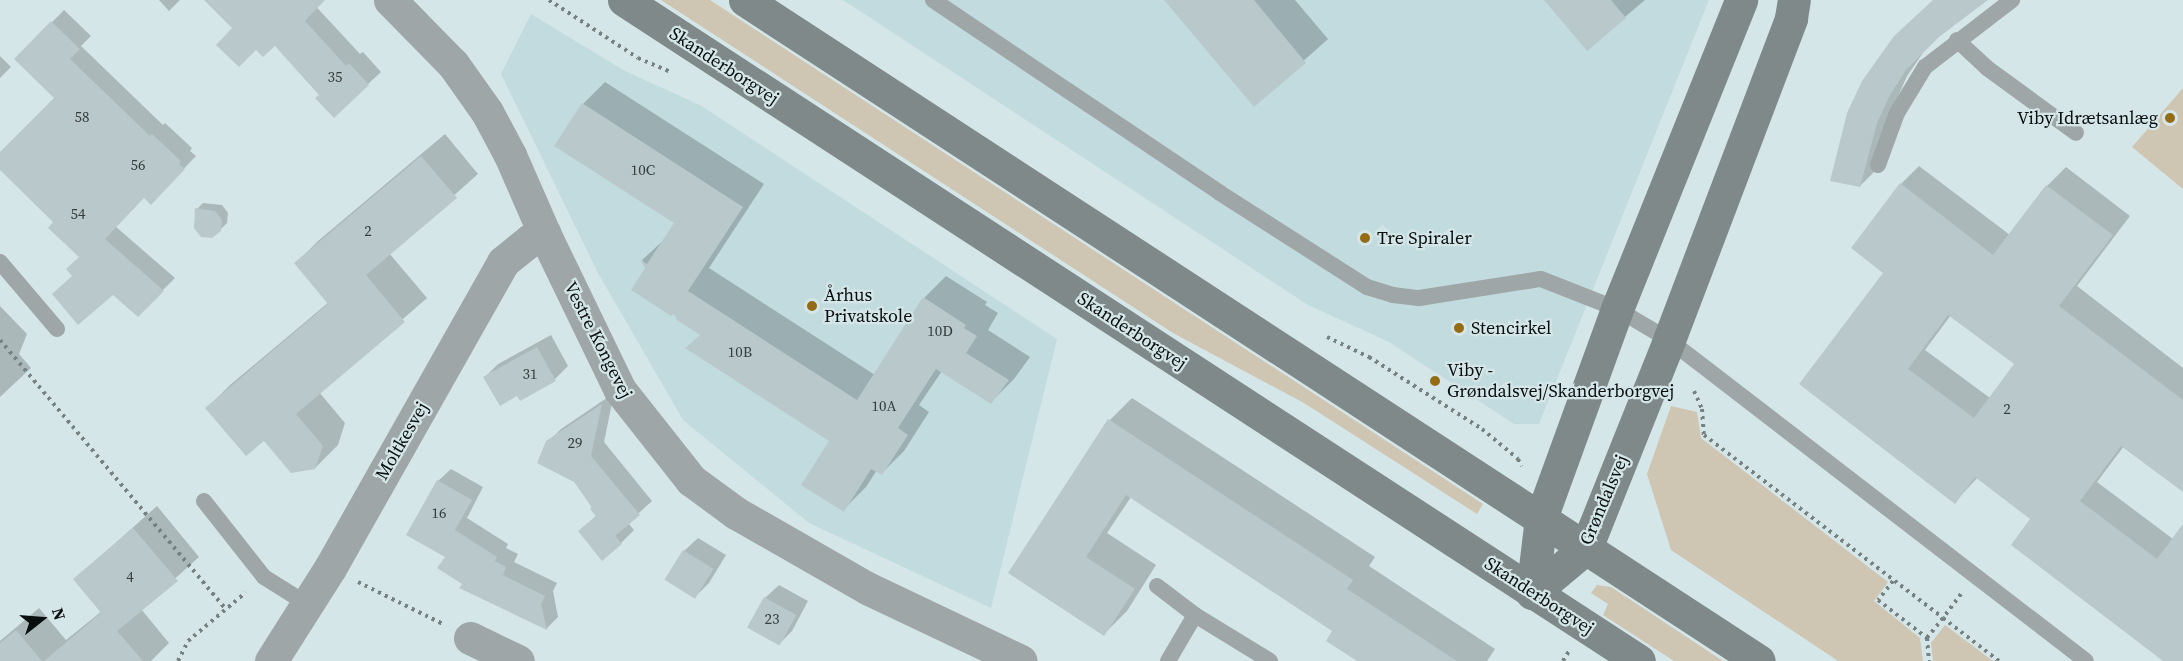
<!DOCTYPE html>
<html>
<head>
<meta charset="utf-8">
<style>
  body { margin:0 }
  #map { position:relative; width:2183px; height:661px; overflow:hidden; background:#d5e6e8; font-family:"Source Serif 4",serif }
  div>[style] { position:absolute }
  .built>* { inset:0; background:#c2dbdf }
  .green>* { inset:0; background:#cfc5b3 }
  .shadow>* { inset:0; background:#0003 }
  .building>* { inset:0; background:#b9c9cb; transform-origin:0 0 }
  .path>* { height:4px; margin-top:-2px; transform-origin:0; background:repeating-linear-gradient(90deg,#768182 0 3px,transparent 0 7.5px) }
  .lane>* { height:16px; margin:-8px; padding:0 8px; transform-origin:8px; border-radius:8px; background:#9fa6a7 }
  .street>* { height:33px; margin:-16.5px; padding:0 16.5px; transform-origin:16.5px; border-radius:16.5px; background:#9fa6a7 }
  .secondary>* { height:33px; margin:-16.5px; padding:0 16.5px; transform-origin:16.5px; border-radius:16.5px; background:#7f898a }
  .dots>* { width:16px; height:16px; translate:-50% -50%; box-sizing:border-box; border:3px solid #d5e6e8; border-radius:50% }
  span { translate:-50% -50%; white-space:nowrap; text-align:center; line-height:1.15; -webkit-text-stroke:4.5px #d5e6e8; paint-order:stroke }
  .number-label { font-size:15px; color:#353d3e }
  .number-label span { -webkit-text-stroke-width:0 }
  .street-label { font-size:18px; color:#090e0f }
  .poi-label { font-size:18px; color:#090e0f }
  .right { translate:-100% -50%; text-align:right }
  .left { translate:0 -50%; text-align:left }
  .north { position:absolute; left:12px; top:589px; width:60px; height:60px; -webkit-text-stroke:4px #d5e6e8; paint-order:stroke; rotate:73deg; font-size:16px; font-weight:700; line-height:24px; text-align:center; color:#090e0f }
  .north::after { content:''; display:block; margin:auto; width:21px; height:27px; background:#090e0f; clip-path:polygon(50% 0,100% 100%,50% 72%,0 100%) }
</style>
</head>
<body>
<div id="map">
  <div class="built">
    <i style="clip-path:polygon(843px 0,1709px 0,1539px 424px,1514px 424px,1389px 342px,1308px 305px)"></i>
    <i style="clip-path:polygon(531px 14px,625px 71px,700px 105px,1057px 339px,991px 608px,809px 523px,683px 420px,598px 273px,501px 74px)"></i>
  </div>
  <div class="green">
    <i style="clip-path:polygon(661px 0,710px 0,1483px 504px,1477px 514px,1304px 403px,1173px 333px)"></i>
    <i style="clip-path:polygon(2183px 88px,2183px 189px,2132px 147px)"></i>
    <i style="clip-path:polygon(1671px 406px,1697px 412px,1701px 438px,1888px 582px,1874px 601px,1920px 638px,1923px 661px,1838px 661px,1671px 550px,1647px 474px)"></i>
    <i style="clip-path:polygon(1597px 585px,1611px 587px,1723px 661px,1674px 661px,1603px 615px,1608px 604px,1591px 593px)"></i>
    <i style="clip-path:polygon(1945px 625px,1993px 661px,1933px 661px,1931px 643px)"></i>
  </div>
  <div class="shadow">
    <i style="clip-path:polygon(159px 0,180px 0,169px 11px)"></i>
    <i style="clip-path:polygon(206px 0,310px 0,360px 54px,363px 52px,381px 72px,368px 84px,321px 94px,275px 44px,256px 48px)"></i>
    <i style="clip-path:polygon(1166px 0,1295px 0,1328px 39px,1254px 105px)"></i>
    <i style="clip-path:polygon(1546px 0,1645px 0,1587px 49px)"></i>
    <i style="clip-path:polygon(1933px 0,1985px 0,1940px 33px,1925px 50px,1907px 76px,1895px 103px,1879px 167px,1860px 186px,1832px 180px)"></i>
    <i style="clip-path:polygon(64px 10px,91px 36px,81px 46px,163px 125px,165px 123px,192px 148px,190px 151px,196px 156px,151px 203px,144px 196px,115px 226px,175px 278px,138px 315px,113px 293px,73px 275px,80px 257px,55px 222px,0 168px,0 154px,56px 98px,16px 59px)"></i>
    <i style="clip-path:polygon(0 56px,11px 67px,0 78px)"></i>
    <i style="clip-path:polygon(605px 82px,764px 184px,709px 268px,875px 375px,924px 298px,946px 276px,987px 302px,985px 305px,998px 313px,988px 330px,1030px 357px,1014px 379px,991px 402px,942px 371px,919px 405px,929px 412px,904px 451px,882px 473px,877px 470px,866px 487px,843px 510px,831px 441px,702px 334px,642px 260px,665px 239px,676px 223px,583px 104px)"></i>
    <i style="clip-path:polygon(445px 134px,478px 174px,389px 253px,427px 298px,319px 392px,345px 423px,338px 445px,315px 468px,207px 408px,230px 385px,329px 302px,296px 263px,318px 241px)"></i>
    <i style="clip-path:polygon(evenodd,1919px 166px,2010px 235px,2047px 186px,2066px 167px,2130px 216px,2077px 286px,2183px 368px,2183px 490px,2124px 446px,2097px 482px,2173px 539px,2183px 526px,2183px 661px,2165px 661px,2032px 519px,1978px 477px,1955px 502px,1801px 384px,1885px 273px,1901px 184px,1919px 166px,1951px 315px,2016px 363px,1990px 398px,1925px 350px,1951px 315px)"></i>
    <i style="clip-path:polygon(203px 203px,222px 205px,228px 213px,227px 223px,220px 230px,197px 209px)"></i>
    <i style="clip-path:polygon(0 306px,27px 334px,19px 354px,31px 368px,0 397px)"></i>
    <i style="clip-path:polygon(551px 335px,568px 366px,555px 379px,518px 394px,485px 377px,498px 364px)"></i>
    <i style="clip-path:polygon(614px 393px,604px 442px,652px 501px,628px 523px,634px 530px,621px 543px,580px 531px,597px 515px,548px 442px,561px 429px)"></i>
    <i style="clip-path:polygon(1132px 398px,1375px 557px,1369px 566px,1495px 649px,1487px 661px,1359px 661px,1334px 631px,1131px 497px,1107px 533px,1156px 565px,1127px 611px,1104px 634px,1010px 572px,1110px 420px)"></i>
    <i style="clip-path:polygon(451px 469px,483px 487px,467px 518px,508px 544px,506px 548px,518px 554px,514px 562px,557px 583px,553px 591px,558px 617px,546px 629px,464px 583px,447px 556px,438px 481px)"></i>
    <i style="clip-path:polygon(157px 506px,199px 557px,141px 609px,169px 643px,151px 661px,0 661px,0 641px,39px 608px,66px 640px,102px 611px,75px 579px)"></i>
    <i style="clip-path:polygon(698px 538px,726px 555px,709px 583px,696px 596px,684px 551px)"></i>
    <i style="clip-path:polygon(779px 585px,808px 601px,792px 631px,779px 644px,765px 598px)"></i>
  </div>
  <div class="building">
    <i style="clip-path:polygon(204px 0,325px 0,305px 21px,346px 66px,349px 63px,369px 85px,334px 118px,315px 98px,319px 95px,275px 46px,263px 57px,256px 50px,239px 67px,216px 45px,232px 28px)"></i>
    <i style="clip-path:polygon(1164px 0,1254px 0,1306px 63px,1254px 107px)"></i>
    <i style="clip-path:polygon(1544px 0,1611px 0,1626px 18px,1587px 51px)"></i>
    <i style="clip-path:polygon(1933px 0,1988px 0,1939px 37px,1906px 70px,1889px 97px,1877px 123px,1860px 187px,1830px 181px,1847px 113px,1862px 81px,1894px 36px)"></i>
    <i style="clip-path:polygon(51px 21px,80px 49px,70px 59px,150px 136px,152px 134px,181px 161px,179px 164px,185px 169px,151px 205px,144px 198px,105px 239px,164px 291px,138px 317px,113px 295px,78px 325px,52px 294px,72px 276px,66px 269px,79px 257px,48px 228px,53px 222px,0 170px,0 152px,54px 98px,14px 59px)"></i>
    <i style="clip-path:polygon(582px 103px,743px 207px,688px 291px,857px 400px,923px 297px,966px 325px,964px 328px,977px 336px,966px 353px,1009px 380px,991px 404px,936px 369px,898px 428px,908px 435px,882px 475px,871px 469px,844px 512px,801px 485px,829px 441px,685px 348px,700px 335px,677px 320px,674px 314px,671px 316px,631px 290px,645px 268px,640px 260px,647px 264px,674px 223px,554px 146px)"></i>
    <i style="clip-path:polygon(421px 156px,457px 198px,366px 275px,405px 322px,296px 414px,323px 446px,315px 469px,291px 473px,264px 441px,246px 456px,205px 408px,328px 304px,294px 263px)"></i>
    <i style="clip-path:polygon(evenodd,1900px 183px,1993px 255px,2046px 185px,2113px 235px,2059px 306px,2183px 400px,2183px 492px,2121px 446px,2080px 501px,2157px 559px,2183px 524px,2183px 661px,2163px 661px,2011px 545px,2030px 519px,1975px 477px,1955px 504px,1799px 384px,1883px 273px,1851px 248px,1900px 183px,1948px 315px,2014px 364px,1974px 418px,1908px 369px,1948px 315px)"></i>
    <i style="clip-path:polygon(195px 208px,215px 211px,222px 220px,221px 231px,212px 238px,201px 237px,194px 228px)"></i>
    <i style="clip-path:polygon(537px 347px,556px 381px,520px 401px,517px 396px,500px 406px,483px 377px)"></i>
    <i style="clip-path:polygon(602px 404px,591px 456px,640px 515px,615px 536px,622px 544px,602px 561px,578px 531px,596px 516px,590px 509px,592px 507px,574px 482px,537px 463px,546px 441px)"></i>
    <i style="clip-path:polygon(1108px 419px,1353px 580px,1347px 589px,1457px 661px,1357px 661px,1326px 641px,1332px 631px,1126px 495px,1086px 557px,1135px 589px,1104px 636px,1008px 573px)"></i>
    <i style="clip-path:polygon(437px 480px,472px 500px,455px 530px,497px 557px,495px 561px,506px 567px,503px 575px,545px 596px,541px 604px,547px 630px,459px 588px,462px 584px,437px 568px,445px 557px,406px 535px)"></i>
    <i style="clip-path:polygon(133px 528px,178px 581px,117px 631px,143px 661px,44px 661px,101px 613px,73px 579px)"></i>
    <i style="left:683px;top:550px;width:36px;height:35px;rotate:32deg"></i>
    <i style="left:764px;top:597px;width:37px;height:35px;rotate:29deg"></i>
    <i style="clip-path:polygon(16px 630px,42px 661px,0 661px,0 643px)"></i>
  </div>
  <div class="path">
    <i style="left:549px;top:0;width:106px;rotate:33.1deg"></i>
    <i style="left:638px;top:58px;width:34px;rotate:23deg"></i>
    <i style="left:1327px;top:337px;width:47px;rotate:25.5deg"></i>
    <i style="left:1369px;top:357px;width:134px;rotate:32.5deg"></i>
    <i style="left:1482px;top:429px;width:47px;rotate:39.8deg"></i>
    <i style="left:1518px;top:459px;width:8px;rotate:67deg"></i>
    <i style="left:0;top:340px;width:351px;rotate:50deg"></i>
    <i style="left:1694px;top:391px;width:20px;rotate:66deg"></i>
    <i style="left:1702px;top:409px;width:26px;rotate:86deg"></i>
    <i style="left:1704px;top:435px;width:301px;rotate:37.4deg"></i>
    <i style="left:1943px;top:618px;width:26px;rotate:129deg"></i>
    <i style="left:1927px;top:638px;width:23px;rotate:85deg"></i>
    <i style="left:1893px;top:581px;width:24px;rotate:128deg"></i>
    <i style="left:1878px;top:600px;width:62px;rotate:37.8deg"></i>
    <i style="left:358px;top:582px;width:95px;rotate:26.3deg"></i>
    <i style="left:1961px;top:594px;width:30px;rotate:127deg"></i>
    <i style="left:1943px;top:618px;width:71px;rotate:37.5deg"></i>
    <i style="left:178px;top:661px;width:22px;rotate:-63deg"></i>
    <i style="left:188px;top:641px;width:75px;rotate:-40.1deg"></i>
    <i style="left:1563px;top:661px;width:12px;rotate:-59deg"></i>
  </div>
  <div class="lane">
    <i style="left:933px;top:0;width:346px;rotate:33.9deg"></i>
    <i style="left:1220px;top:193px;width:174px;rotate:32.6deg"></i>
    <i style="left:1367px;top:287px;width:27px;rotate:17deg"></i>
    <i style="left:1393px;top:295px;width:26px;rotate:7deg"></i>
    <i style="left:1419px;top:298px;width:123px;rotate:-8.9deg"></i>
    <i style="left:1541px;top:279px;width:82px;rotate:21.5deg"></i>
    <i style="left:1617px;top:309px;width:61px;rotate:30.8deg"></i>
    <i style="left:1669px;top:340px;width:526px;rotate:37.59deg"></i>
    <i style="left:1957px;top:40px;width:41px;rotate:43deg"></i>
    <i style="left:1987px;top:68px;width:110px;rotate:36.1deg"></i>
    <i style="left:1878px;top:165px;width:55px;rotate:-69.9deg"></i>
    <i style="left:1897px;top:113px;width:54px;rotate:-58.7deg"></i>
    <i style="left:1925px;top:67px;width:110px;rotate:-37.6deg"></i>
    <i style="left:0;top:262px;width:88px;rotate:49.6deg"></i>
    <i style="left:204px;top:501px;width:97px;rotate:51.7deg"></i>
    <i style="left:264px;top:577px;width:51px;rotate:32.1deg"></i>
    <i style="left:1157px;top:586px;width:48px;rotate:37.3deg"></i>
    <i style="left:1195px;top:615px;width:88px;rotate:31.5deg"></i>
    <i style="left:1168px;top:661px;width:53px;rotate:-59.6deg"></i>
  </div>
  <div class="street">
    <i style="left:390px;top:0;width:90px;rotate:45.5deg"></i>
    <i style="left:453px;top:64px;width:59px;rotate:54.7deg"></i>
    <i style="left:487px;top:112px;width:49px;rotate:61.9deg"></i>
    <i style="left:510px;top:155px;width:85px;rotate:66.4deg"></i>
    <i style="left:544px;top:233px;width:174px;rotate:64.2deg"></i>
    <i style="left:620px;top:390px;width:115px;rotate:51.7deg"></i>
    <i style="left:691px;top:480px;width:56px;rotate:36.3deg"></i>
    <i style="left:736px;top:513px;width:151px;rotate:29.8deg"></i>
    <i style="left:867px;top:588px;width:170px;rotate:25.4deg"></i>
    <i style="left:470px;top:638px;width:53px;rotate:25.6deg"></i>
    <i style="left:271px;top:661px;width:110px;rotate:-57.6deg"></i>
    <i style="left:330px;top:568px;width:352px;rotate:-60.5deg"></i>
    <i style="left:503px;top:262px;width:35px;rotate:-39deg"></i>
    <i style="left:530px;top:240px;width:16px;rotate:-27deg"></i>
  </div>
  <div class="secondary">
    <i style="left:624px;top:0;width:1211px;rotate:33.07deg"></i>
    <i style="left:745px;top:0;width:1210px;rotate:33.1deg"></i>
    <i style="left:1532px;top:593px;width:70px;rotate:-39.8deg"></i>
    <i style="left:1586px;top:548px;width:224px;rotate:-68.2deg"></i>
    <i style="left:1669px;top:340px;width:344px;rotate:-69.2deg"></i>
    <i style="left:1791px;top:18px;width:18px;rotate:-81deg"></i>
    <i style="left:1532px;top:593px;width:76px;rotate:-83.2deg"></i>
    <i style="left:1541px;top:518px;width:222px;rotate:-70deg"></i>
    <i style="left:1617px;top:309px;width:333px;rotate:-68.1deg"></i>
  </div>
  <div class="dots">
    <i style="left:2170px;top:118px;background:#956c16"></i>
    <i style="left:1365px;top:238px;background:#956c16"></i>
    <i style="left:812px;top:306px;background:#956c16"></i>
    <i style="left:1459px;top:328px;background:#956c16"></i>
    <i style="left:1435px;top:381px;background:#956c16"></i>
  </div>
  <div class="number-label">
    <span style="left:335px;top:77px">35</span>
    <span style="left:82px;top:117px">58</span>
    <span style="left:138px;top:165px">56</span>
    <span style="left:643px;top:170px">10C</span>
    <span style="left:78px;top:214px">54</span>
    <span style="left:368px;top:231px">2</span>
    <span style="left:940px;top:331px">10D</span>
    <span style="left:740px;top:352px">10B</span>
    <span style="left:530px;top:374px">31</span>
    <span style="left:884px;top:406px">10A</span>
    <span style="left:2007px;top:409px">2</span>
    <span style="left:575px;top:443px">29</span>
    <span style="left:439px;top:513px">16</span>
    <span style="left:130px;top:577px">4</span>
    <span style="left:772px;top:619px">23</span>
  </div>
  <div class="street-label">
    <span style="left:724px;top:66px;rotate:33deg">Skanderborgvej</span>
    <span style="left:1132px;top:331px;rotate:33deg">Skanderborgvej</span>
    <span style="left:598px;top:340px;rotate:63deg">Vestre Kongevej</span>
    <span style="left:402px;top:441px;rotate:-60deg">Moltkesvej</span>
    <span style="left:1604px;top:500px;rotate:-67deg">Grøndalsvej</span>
    <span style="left:1539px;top:596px;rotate:33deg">Skanderborgvej</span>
  </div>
  <div class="poi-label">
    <span class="right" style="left:2158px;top:118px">Viby Idrætsanlæg</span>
    <span class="left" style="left:1377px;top:238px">Tre Spiraler</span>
    <span class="left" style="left:824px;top:306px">Århus<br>Privatskole</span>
    <span class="left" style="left:1471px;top:328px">Stencirkel</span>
    <span class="left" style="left:1447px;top:381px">Viby -<br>Grøndalsvej/Skanderborgvej</span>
  </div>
  <div class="north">N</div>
</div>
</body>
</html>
